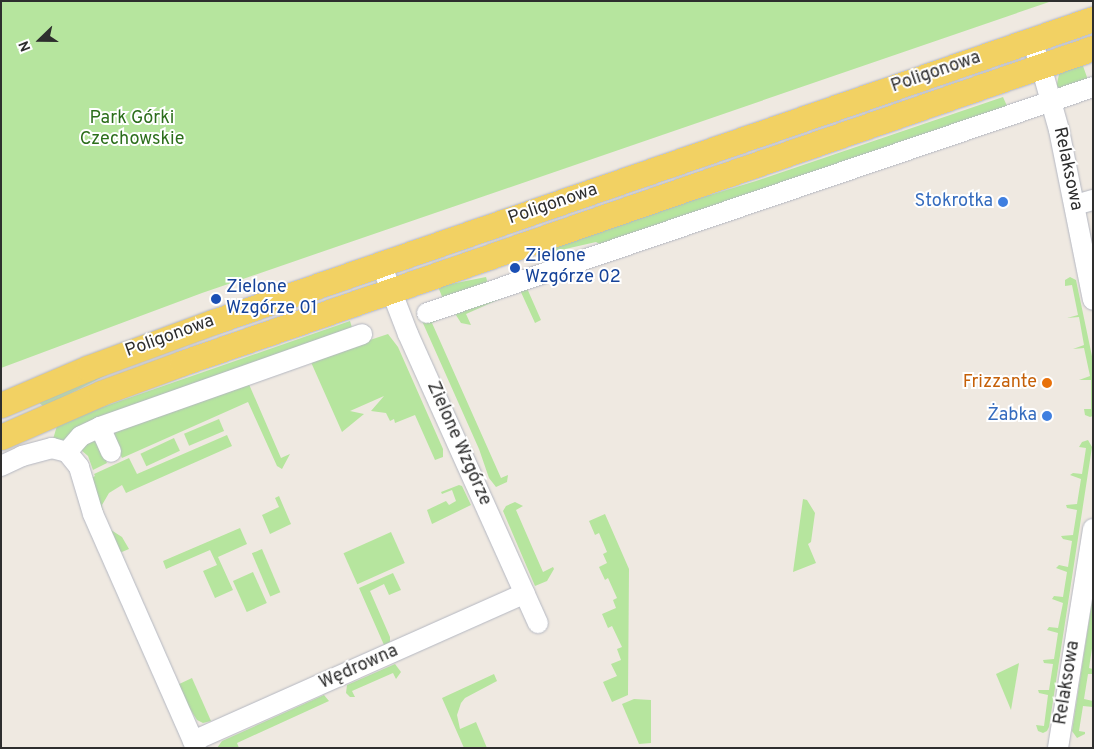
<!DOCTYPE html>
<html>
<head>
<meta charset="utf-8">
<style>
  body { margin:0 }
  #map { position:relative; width:1094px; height:749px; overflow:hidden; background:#efe9e1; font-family:Overpass,sans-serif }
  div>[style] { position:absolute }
  .green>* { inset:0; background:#b6e59e; transform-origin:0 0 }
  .roads { filter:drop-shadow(0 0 1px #b4b7c1) drop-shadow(0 0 1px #b4b7c1) }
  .minor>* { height:20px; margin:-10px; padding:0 10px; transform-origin:10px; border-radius:10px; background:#fff }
  .major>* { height:25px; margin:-12.5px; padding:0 12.5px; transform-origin:12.5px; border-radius:12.5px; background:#f2d163 }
  .dots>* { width:14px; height:14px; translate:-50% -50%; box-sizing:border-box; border:2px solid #fff; border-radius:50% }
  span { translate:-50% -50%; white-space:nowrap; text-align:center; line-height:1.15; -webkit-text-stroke:4px #fff; paint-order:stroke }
  .street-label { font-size:18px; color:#2e2e2e }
  .park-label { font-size:18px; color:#2c6e1b }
  .shop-label { font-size:18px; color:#366cbe }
  .right { translate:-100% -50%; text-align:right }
  .transit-label { font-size:18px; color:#164399 }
  .left { translate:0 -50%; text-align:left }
  .food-label { font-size:18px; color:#c56008 }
  .frame { position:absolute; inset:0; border:2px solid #2e2e2e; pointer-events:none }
  .north { position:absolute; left:15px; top:15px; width:50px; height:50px; -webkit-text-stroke:4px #fff; paint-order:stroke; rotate:248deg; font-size:14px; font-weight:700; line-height:20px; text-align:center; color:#2e2e2e }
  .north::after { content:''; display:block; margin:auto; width:18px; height:22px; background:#2e2e2e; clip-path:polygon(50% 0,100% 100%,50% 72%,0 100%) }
</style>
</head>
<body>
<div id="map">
  <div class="green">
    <i style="clip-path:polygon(1px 1px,1052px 1px,202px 293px,1px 368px)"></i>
    <i style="clip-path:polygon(1076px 63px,1077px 67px,1083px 66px,1088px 80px,1056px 89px,1059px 74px)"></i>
    <i style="clip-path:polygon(1003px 97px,1007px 106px,603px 246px,596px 242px,539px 255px,553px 246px,657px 211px,756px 181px)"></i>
    <i style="clip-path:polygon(486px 277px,488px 284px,443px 299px,439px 289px,441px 286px)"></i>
    <i style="clip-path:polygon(1070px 277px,1076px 280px,1093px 361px,1093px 416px,1090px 417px,1085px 415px,1084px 409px,1091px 409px,1091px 380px,1079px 380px,1090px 376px,1084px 348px,1073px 349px,1084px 345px,1079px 317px,1067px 318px,1078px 315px,1072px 285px,1065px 286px,1065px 280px)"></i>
    <i style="clip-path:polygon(526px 286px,541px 320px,535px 323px,520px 290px,466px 314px,471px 325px,461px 323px,454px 312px,432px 323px,501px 478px,508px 475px,507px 482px,496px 487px,489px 478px,479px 449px,422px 321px)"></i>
    <i style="clip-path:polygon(350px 321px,353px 331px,64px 442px,53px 439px,57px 426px,94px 410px)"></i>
    <i style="clip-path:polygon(388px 334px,398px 347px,443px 449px,443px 457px,435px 460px,415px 415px,395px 423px,394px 419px,390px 421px,386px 413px,371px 411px,384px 396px,350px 411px,364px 414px,342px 432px,310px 360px)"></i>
    <i style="clip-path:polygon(122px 367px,44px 407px,36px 400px)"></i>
    <i style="clip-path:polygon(248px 382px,281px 458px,290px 454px,282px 469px,277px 466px,248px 402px,122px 458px,109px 432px)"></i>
    <i style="left:219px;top:419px;width:13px;height:38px;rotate:67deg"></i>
    <i style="clip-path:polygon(227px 435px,232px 446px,126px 493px,122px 485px,109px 493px,102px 505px,103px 519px,108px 528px,122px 537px,129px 549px,117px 554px,103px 523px,96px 500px,91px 478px,95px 476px,94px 474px,129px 458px,137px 474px)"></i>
    <i style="clip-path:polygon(97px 438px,107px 463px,93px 470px,88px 456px,81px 450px,83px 444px)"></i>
    <i style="left:174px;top:438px;width:14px;height:37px;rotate:65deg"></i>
    <i style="clip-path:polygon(1088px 440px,1092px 447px,1049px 727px,1047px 731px,1043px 733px,1038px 731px,1036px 725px,1044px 726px,1048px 695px,1039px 693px,1038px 690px,1049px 690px,1053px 664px,1044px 663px,1043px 660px,1054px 659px,1058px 633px,1047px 630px,1049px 627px,1058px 628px,1063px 603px,1052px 599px,1054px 596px,1063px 597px,1067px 572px,1056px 568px,1059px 565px,1068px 567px,1072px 541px,1063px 539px,1061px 536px,1073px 535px,1077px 510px,1067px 508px,1066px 505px,1077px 504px,1081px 479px,1070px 475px,1073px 473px,1082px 474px,1086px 448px,1079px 447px,1082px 442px)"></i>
    <i style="clip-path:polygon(459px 485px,462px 486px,471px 505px,432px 524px,427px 510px,446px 501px,449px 505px,456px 501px,452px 490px,442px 494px,441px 492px)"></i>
    <i style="clip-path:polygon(279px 496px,291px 524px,270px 534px,262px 515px,279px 507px,275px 498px)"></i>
    <i style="clip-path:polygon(803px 499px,807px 500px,815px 513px,811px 542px,808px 544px,816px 563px,793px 572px)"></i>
    <i style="clip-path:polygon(515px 502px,523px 506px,516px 510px,543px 572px,553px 567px,554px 569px,547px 581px,535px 586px,503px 511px,506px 506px)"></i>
    <i style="clip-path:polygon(605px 514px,629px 569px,628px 695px,612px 702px,603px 682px,617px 676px,611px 664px,621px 660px,617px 649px,622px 647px,612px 626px,608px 628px,602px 614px,616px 608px,613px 600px,617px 598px,608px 578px,605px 580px,599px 567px,607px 563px,603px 554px,607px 552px,599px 533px,595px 535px,589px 521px)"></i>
    <i style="clip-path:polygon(240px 528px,247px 544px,218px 557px,233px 590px,215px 598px,203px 571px,217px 565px,210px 550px,166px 569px,163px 561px)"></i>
    <i style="left:391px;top:532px;width:34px;height:52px;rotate:66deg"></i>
    <i style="left:262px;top:549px;width:47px;height:11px;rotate:67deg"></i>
    <i style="left:253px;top:572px;width:34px;height:22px;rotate:66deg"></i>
    <i style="clip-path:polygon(393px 573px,401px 590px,389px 595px,384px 584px,370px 591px,390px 637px,390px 642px,384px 645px,359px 588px)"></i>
    <i style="clip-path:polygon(1093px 595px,1093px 642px,1089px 668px,1093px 669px,1093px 674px,1088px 674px,1084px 699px,1093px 701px,1093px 707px,1083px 706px,1079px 731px,1085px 732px,1085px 734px,1077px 738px,1072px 731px)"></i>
    <i style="clip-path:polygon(1019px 663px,1011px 710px,996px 674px)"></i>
    <i style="clip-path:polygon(395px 664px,401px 672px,396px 679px,393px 673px,352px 691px,355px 697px,350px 697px,346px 693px,347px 685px)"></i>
    <i style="clip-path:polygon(494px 674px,497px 681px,465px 698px,461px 703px,457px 715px,460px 729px,476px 722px,487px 748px,464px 748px,442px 698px)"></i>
    <i style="clip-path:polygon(192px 678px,211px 721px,203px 723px,197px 720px,175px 686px)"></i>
    <i style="clip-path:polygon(324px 695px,329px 701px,237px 743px,239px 748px,217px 748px,222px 741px)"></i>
    <i style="clip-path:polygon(634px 699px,651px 700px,651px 743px,639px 744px,622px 704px)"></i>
  </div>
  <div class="roads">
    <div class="minor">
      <i style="left:1031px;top:40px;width:28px;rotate:69deg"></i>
      <i style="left:1041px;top:66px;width:66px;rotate:74.3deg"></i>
      <i style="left:1059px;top:130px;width:173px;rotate:78.7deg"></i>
      <i style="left:1075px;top:205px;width:19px;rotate:-16deg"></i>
      <i style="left:381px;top:264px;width:75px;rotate:68.9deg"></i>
      <i style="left:408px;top:334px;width:317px;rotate:65.8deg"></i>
      <i style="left:427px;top:313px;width:703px;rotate:-18.74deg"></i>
      <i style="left:100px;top:427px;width:27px;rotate:66deg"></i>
      <i style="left:67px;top:452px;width:21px;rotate:-49deg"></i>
      <i style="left:81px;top:436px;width:21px;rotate:-25deg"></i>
      <i style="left:100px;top:427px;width:278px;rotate:-19.5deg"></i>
      <i style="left:1px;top:466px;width:23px;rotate:-25deg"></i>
      <i style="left:22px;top:456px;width:31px;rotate:-15deg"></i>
      <i style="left:52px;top:448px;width:16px;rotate:15deg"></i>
      <i style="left:67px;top:452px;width:19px;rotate:51deg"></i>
      <i style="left:79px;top:467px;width:49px;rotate:73.4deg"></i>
      <i style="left:93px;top:514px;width:256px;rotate:66.2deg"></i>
      <i style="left:193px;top:741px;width:363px;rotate:-24deg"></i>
      <i style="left:1058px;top:748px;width:222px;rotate:-80.9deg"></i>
    </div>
    <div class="major">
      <i style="left:1px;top:405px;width:95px;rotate:-23deg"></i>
      <i style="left:88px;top:368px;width:133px;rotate:-20.2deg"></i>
      <i style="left:213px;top:322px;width:931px;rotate:-19deg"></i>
      <i style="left:1px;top:437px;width:109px;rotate:-23.7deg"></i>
      <i style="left:101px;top:393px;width:86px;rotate:-20.3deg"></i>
      <i style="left:182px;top:363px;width:964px;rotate:-19.07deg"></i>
    </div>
  </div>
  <div class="dots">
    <i style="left:1003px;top:202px;background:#3f7fe0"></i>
    <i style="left:515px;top:268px;background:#1a4fb4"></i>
    <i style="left:216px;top:299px;background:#1a4fb4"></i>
    <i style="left:1047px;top:383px;background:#e8710a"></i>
    <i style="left:1047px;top:416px;background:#3f7fe0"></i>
  </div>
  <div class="street-label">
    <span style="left:936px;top:73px;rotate:-19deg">Poligonowa</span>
    <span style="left:1067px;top:169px;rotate:78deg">Relaksowa</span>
    <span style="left:553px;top:205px;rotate:-19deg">Poligonowa</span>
    <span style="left:170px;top:337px;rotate:-20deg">Poligonowa</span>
    <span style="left:458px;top:444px;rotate:66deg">Zielone Wzgórze</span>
    <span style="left:359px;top:668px;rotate:-24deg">Wędrowna</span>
    <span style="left:1068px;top:683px;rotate:-81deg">Relaksowa</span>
  </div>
  <div class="park-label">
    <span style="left:132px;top:130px">Park Górki<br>Czechowskie</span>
  </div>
  <div class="shop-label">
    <span class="right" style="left:993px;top:202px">Stokrotka</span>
    <span class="right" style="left:1037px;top:416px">Żabka</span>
  </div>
  <div class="transit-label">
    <span class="left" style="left:525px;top:268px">Zielone<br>Wzgórze 02</span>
    <span class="left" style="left:226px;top:299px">Zielone<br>Wzgórze 01</span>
  </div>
  <div class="food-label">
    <span class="right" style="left:1037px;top:383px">Frizzante</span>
  </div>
  <div class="frame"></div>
  <div class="north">N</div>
</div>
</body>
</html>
